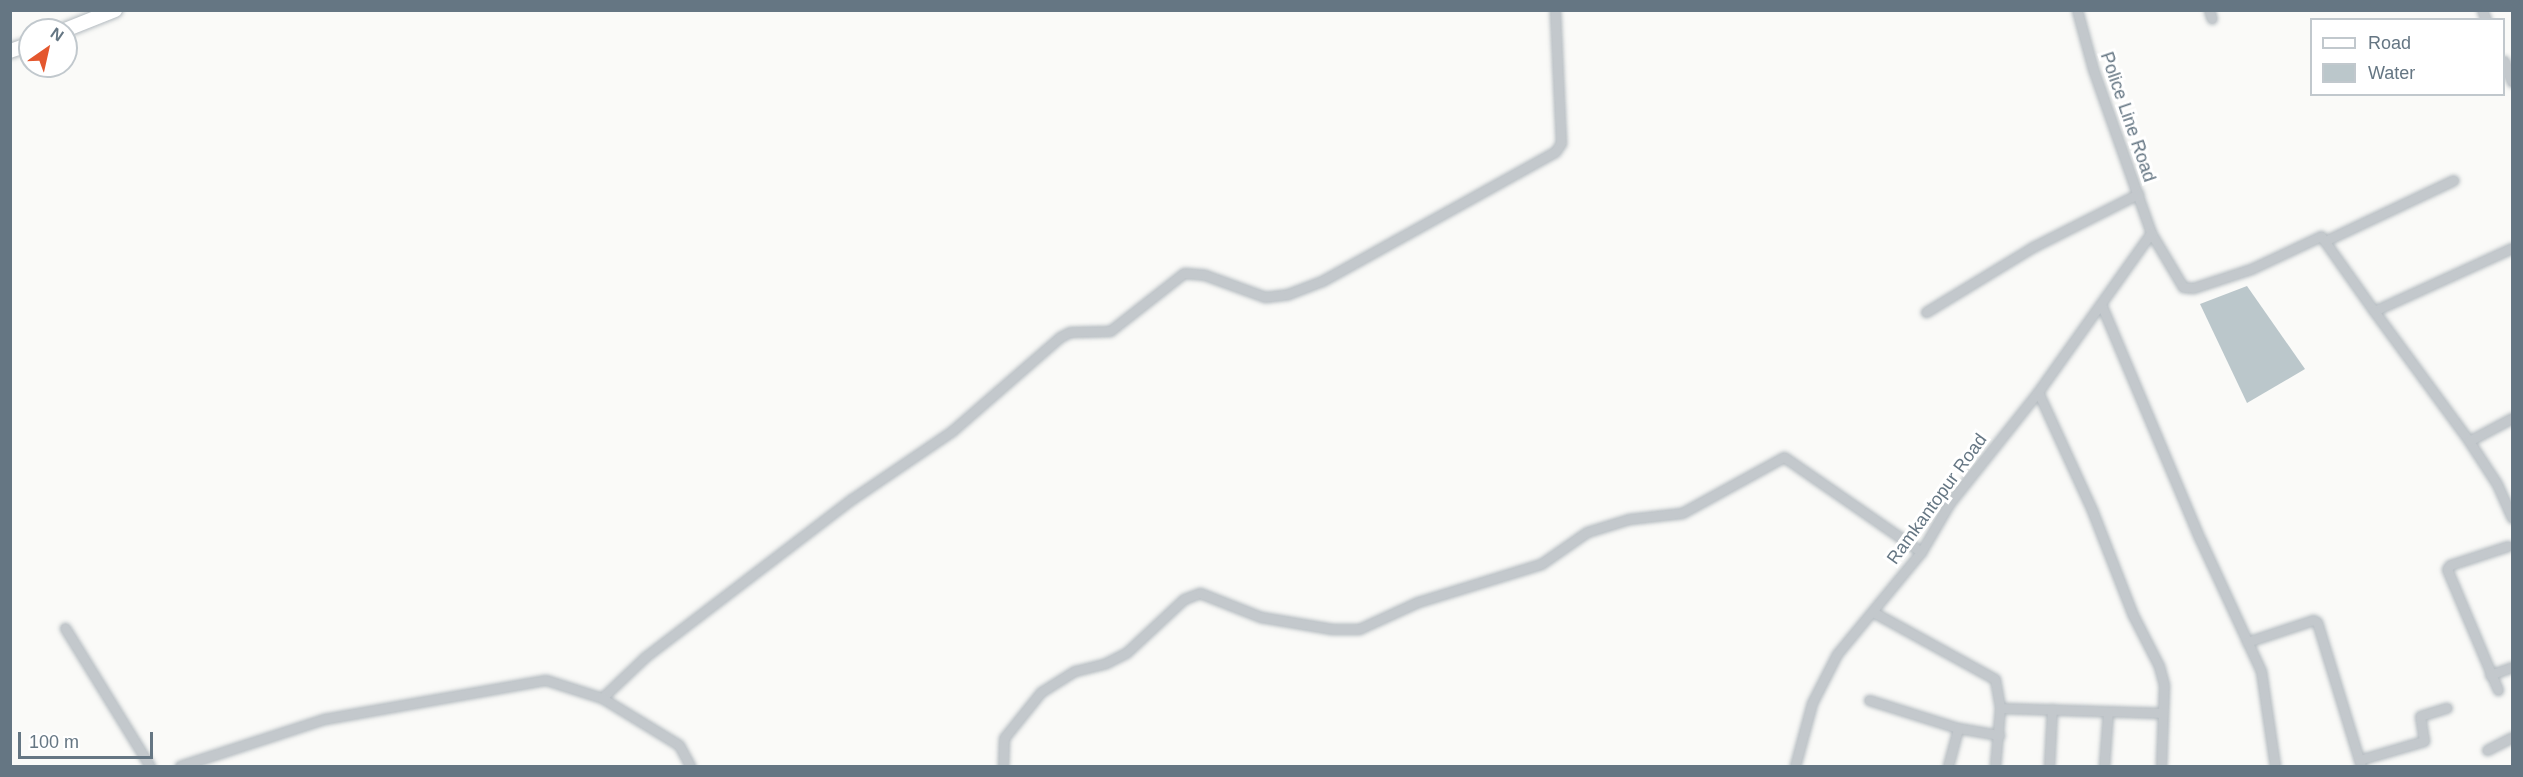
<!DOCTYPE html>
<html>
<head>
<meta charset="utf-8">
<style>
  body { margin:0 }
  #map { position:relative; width:2523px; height:777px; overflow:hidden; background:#fafaf8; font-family:Arial,sans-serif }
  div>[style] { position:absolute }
  .water>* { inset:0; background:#bbc7cb }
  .roads { filter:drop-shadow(0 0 2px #b3babf) drop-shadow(0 0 2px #b3babf) }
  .minor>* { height:9px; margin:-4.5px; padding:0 4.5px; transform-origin:4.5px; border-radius:4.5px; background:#c3c8cc }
  .secondary>* { height:14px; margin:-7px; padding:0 7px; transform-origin:7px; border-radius:7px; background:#fff }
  span { translate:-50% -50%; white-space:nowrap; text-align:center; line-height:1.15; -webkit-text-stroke:6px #fff; paint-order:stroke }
  .street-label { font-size:18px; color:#657683 }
  .frame { position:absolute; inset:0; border:12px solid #657683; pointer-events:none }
  .legend { position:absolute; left:2310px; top:18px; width:195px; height:78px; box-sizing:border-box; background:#fff; border:2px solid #c1c8cd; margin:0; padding:8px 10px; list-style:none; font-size:18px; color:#657683 }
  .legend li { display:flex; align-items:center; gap:12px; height:30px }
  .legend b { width:30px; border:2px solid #c1c8cd }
  .north { position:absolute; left:18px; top:18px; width:60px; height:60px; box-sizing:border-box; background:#fff; border:2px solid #c1c8cd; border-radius:50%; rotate:34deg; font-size:16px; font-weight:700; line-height:24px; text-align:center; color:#657683 }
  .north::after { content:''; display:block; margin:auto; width:21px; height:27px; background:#e4572e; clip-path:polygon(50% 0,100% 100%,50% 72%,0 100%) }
  .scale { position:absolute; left:18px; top:732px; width:135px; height:27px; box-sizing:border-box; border:3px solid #657683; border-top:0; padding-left:8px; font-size:18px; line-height:21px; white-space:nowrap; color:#657683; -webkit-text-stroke:4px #fff; paint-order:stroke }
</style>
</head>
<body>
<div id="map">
  <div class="water">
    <i style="clip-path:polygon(2247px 286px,2305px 369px,2247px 403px,2200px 304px)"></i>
  </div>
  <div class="roads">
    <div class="minor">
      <i style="left:2077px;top:10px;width:61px;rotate:74.8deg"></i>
      <i style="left:2093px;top:69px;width:174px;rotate:70.5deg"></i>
      <i style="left:2151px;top:233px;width:63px;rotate:59.3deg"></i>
      <i style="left:2183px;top:287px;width:10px;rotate:6deg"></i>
      <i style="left:2193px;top:288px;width:61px;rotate:-18.1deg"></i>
      <i style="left:2251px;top:269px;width:77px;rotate:-25.2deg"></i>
      <i style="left:2321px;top:236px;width:92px;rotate:54.8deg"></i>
      <i style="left:2374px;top:311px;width:152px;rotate:-24.5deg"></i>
      <i style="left:2209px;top:10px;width:9px;rotate:72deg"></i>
      <i style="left:2482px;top:10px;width:11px;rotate:68deg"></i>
      <i style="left:2504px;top:61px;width:22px;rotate:69deg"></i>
      <i style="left:2327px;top:240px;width:140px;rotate:-25.3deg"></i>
      <i style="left:2101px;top:304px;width:255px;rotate:67.2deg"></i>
      <i style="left:2200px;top:539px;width:145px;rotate:65.2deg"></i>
      <i style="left:2261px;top:671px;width:96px;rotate:81.6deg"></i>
      <i style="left:2374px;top:311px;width:161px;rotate:53.8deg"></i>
      <i style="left:2469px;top:441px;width:51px;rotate:56.9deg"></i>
      <i style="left:2497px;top:484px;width:37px;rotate:66deg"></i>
      <i style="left:1926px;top:312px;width:125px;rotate:-31.3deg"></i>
      <i style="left:2033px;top:247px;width:118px;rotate:-26.8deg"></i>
      <i style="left:2038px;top:392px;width:130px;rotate:65.4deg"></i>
      <i style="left:2092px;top:510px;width:113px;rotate:68.7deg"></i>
      <i style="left:2133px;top:615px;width:57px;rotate:63deg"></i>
      <i style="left:2159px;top:666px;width:20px;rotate:75deg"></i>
      <i style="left:2164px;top:685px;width:81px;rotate:92.1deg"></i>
      <i style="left:2469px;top:441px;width:49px;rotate:-28.1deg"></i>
      <i style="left:1873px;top:612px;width:139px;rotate:28.8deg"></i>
      <i style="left:1995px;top:679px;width:29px;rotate:80deg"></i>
      <i style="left:2000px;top:708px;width:58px;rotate:94.9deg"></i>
      <i style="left:65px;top:628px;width:162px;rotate:58.4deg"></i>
      <i style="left:2247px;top:642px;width:70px;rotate:-18.4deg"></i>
      <i style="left:2313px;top:620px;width:4px;rotate:27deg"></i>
      <i style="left:2317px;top:622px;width:151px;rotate:73deg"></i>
      <i style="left:2490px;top:675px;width:23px;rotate:-20deg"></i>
      <i style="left:2498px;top:690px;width:131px;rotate:-112.9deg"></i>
      <i style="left:2447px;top:569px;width:5px;rotate:-53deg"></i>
      <i style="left:2450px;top:565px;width:61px;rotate:-18.1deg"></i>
      <i style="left:602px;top:698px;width:59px;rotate:-43.6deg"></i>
      <i style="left:645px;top:657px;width:260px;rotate:-37.4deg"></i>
      <i style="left:852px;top:499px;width:121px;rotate:-34.2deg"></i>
      <i style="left:952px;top:431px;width:143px;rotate:-41deg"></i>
      <i style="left:1060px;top:337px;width:11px;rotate:-27deg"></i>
      <i style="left:1070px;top:332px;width:40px;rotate:-1.4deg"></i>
      <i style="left:1110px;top:331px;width:94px;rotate:-38.1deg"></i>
      <i style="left:1184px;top:273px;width:21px;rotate:5deg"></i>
      <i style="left:1205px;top:275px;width:64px;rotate:20.1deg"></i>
      <i style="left:1265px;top:297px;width:23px;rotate:-7deg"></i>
      <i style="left:1288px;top:294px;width:36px;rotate:-21deg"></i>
      <i style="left:1322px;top:281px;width:266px;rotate:-29deg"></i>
      <i style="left:1555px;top:152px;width:11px;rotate:-56deg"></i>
      <i style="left:1561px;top:143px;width:133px;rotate:-92.6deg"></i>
      <i style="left:1869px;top:700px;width:93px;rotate:17.5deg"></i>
      <i style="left:1958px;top:728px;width:42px;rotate:9.7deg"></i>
      <i style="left:2000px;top:708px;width:163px;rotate:1.8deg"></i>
      <i style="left:2487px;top:750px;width:28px;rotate:-27deg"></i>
      <i style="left:2359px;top:760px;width:68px;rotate:-16.3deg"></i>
      <i style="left:2424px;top:741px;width:25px;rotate:-99deg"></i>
      <i style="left:2420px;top:716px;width:28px;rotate:-17deg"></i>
      <i style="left:180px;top:766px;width:151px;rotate:-18.1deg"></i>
      <i style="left:324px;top:719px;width:225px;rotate:-10deg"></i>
      <i style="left:546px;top:680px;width:59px;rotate:17.8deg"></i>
      <i style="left:602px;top:698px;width:90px;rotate:31.4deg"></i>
      <i style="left:679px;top:745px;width:24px;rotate:62deg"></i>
      <i style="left:1003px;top:766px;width:28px;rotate:-88deg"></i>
      <i style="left:1004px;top:738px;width:59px;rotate:-51.2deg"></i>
      <i style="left:1041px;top:692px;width:40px;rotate:-32deg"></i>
      <i style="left:1075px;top:671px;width:32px;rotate:-14deg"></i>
      <i style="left:1106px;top:663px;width:22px;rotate:-27deg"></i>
      <i style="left:1126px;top:653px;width:79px;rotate:-43deg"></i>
      <i style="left:1184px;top:599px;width:17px;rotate:-21deg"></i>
      <i style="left:1200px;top:593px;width:66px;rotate:21.5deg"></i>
      <i style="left:1261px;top:617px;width:72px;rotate:9.6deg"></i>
      <i style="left:1332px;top:629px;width:27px"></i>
      <i style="left:1359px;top:629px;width:65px;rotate:-24.6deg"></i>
      <i style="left:1418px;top:602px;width:129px;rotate:-17.2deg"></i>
      <i style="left:1541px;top:564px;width:56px;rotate:-34.8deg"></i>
      <i style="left:1587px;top:532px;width:44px;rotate:-17.2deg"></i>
      <i style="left:1629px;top:519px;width:53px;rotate:-6.5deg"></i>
      <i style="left:1682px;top:513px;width:116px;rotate:-28.8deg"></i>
      <i style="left:1784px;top:457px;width:167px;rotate:34.7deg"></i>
      <i style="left:1795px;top:766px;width:65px;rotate:-74.9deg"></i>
      <i style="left:1812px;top:703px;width:55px;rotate:-63deg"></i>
      <i style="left:1837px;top:654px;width:132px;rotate:-50.5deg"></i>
      <i style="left:1921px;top:552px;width:56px;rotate:-59.7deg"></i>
      <i style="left:1949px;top:504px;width:143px;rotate:-51.5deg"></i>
      <i style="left:2038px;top:392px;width:195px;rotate:-54.6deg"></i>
      <i style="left:1948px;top:766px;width:39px;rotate:-75deg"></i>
      <i style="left:2049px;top:766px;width:57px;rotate:-87deg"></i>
      <i style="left:2104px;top:766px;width:54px;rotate:-85.8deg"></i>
    </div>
    <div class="secondary">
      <i style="left:65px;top:30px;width:54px;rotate:-21.8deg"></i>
      <i style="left:10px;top:51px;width:21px;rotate:-19deg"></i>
    </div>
  </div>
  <div class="street-label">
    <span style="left:2128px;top:117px;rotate:71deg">Police Line Road</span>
    <span style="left:1937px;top:499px;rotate:-54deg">Ramkantopur Road</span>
  </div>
  <div class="frame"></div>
  <ul class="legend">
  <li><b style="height:8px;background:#fff"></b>Road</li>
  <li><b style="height:16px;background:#bbc7cb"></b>Water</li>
  </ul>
  <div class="north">N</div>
  <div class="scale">100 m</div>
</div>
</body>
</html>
